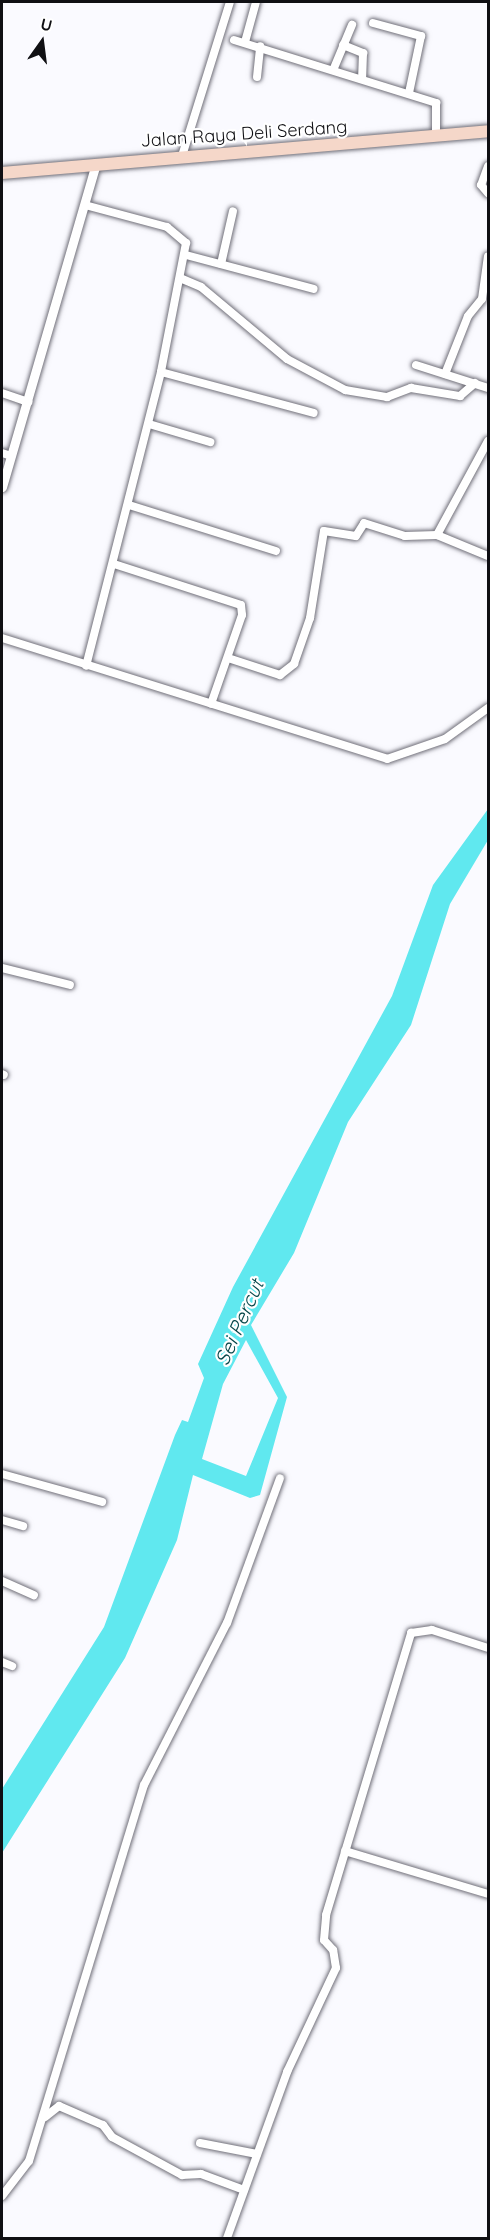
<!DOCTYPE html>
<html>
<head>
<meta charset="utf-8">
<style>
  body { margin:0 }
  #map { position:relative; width:490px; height:2240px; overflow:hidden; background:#fafaff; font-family:Quicksand,sans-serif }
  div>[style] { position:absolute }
  .water>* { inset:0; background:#60e8ef }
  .roads { filter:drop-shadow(0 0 2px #706f79) drop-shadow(0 0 2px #706f79) }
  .minor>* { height:8px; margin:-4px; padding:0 4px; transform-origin:4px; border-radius:4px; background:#fff }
  .tertiary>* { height:9px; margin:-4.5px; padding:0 4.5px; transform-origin:4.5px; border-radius:4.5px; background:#fff }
  .primary>* { height:12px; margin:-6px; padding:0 6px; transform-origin:6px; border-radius:6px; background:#f5d7c9 }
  span { translate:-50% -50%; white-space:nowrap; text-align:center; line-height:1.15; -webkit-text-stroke:4.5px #fff; paint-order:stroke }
  .street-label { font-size:18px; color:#0f0f13 }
  .water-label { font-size:20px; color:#06474a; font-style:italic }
  .frame { position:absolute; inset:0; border:3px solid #0f0f13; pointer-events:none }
  .north { position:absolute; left:12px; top:12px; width:60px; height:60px; -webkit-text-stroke:4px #fff; paint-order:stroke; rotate:14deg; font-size:16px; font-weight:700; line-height:24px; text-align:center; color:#0f0f13 }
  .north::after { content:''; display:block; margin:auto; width:21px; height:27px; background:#0f0f13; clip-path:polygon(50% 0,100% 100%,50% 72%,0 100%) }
</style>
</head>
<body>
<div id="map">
  <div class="water">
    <i style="clip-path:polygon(evenodd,488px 809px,488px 840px,450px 904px,411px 1025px,348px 1122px,294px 1253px,251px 1325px,287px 1397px,260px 1495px,250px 1498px,193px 1475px,177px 1540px,125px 1658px,2px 1853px,2px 1789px,104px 1627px,175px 1435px,182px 1420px,188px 1422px,204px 1378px,198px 1364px,233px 1287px,392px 996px,433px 885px,488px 809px,246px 1340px,278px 1398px,246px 1476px,202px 1459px,223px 1384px,246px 1340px)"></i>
  </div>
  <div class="roads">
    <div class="minor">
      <i style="left:373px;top:23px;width:50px;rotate:15.2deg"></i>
      <i style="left:421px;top:36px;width:58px;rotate:101.9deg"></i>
      <i style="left:234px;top:40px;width:212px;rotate:17.3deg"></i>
      <i style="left:436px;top:103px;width:33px;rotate:90deg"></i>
      <i style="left:245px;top:42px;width:41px;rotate:-74.6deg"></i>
      <i style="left:343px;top:45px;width:22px;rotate:22deg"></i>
      <i style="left:363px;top:53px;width:24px;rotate:92deg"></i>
      <i style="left:334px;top:68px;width:47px;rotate:-67.3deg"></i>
      <i style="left:257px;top:77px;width:31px;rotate:-84deg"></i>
      <i style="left:182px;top:156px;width:161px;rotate:-72.7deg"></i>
      <i style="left:488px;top:166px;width:20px;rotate:110deg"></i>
      <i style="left:481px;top:185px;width:11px;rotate:49deg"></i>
      <i style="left:85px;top:205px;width:85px;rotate:15deg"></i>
      <i style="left:167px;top:227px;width:25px;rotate:40deg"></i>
      <i style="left:186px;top:243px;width:131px;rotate:101deg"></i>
      <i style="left:161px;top:372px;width:303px;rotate:104.3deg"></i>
      <i style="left:186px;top:255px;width:132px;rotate:14.9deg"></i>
      <i style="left:221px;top:264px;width:54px;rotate:-77.2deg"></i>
      <i style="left:180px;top:278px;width:23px;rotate:23deg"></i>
      <i style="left:201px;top:287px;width:112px;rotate:39.9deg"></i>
      <i style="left:287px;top:359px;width:66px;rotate:28.1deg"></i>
      <i style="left:345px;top:390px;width:43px;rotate:9.5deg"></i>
      <i style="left:387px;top:397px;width:26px;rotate:-21deg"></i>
      <i style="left:411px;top:388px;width:50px;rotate:9.3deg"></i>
      <i style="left:460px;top:396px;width:20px;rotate:-41deg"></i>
      <i style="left:416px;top:365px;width:76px;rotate:17.7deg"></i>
      <i style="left:161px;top:372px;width:158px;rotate:15deg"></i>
      <i style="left:445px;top:374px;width:62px;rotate:-68.4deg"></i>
      <i style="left:468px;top:316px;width:22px;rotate:-51deg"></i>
      <i style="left:482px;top:299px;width:43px;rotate:-82.1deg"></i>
      <i style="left:2px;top:393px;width:28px;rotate:19deg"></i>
      <i style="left:149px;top:424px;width:64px;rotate:16.4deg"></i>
      <i style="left:488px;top:441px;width:107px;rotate:118.5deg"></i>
      <i style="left:437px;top:535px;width:55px;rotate:22.4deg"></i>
      <i style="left:2px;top:453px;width:9px;rotate:18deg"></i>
      <i style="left:129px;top:505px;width:154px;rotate:17.4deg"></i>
      <i style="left:114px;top:564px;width:133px;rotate:17.9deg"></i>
      <i style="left:241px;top:605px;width:10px;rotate:84deg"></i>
      <i style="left:242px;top:615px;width:94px;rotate:109.2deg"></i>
      <i style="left:2px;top:638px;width:404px;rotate:17.4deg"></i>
      <i style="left:387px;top:759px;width:61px;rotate:-19deg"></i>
      <i style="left:445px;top:739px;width:53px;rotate:-35.8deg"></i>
      <i style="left:228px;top:658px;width:55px;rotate:18.1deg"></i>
      <i style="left:280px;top:675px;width:18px;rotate:-38deg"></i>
      <i style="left:294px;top:664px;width:49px;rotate:-70.8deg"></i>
      <i style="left:310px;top:618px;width:88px;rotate:-80.9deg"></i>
      <i style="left:324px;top:531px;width:32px;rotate:9deg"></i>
      <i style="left:356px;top:536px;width:15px;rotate:-58deg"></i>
      <i style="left:364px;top:523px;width:43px;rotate:17.6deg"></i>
      <i style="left:405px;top:536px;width:32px;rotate:-2deg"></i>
      <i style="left:2px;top:968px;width:70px;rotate:14deg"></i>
      <i style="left:2px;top:1074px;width:2px;rotate:27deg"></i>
      <i style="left:2px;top:1474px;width:104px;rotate:15.6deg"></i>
      <i style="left:2px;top:1520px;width:22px;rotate:16deg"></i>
      <i style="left:2px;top:1581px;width:35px;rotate:24deg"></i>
      <i style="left:2px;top:1662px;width:11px;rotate:22deg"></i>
      <i style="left:345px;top:1851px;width:149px;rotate:16.7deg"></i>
      <i style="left:45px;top:2117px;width:18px;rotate:-38deg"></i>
      <i style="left:59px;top:2106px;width:48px;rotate:23.4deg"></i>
      <i style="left:103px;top:2125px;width:15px;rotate:53deg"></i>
      <i style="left:112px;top:2137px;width:80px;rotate:28.5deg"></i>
      <i style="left:182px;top:2175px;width:19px;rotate:-3deg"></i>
      <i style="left:201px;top:2174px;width:46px;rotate:20.4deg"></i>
      <i style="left:200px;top:2143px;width:58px;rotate:10.9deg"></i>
      <i style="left:2px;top:2196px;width:44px;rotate:-52.4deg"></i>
      <i style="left:29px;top:2161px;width:393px;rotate:-73deg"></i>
      <i style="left:144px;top:1785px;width:182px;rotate:-62.9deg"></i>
      <i style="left:227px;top:1623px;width:154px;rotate:-69.9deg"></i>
      <i style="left:227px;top:2238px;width:177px;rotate:-70.1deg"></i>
      <i style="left:287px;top:2072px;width:115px;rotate:-64.8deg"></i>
      <i style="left:336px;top:1968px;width:18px;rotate:-99deg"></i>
      <i style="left:333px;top:1950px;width:13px;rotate:-132deg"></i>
      <i style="left:324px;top:1940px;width:25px;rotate:-85deg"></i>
      <i style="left:326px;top:1915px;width:295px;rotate:-73.2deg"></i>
      <i style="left:411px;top:1633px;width:21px;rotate:-8deg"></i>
      <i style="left:432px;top:1630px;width:59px;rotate:17.8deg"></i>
    </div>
    <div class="tertiary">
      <i style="left:2px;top:487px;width:336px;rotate:-73.8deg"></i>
    </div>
    <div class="primary">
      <i style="left:2px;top:173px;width:488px;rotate:-4.9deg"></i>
    </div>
  </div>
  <div class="street-label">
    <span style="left:244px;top:134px;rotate:-4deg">Jalan Raya Deli Serdang</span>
  </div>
  <div class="water-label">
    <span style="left:239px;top:1322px;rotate:-66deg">Sei Percut</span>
  </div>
  <div class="frame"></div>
  <div class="north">U</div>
</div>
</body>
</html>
